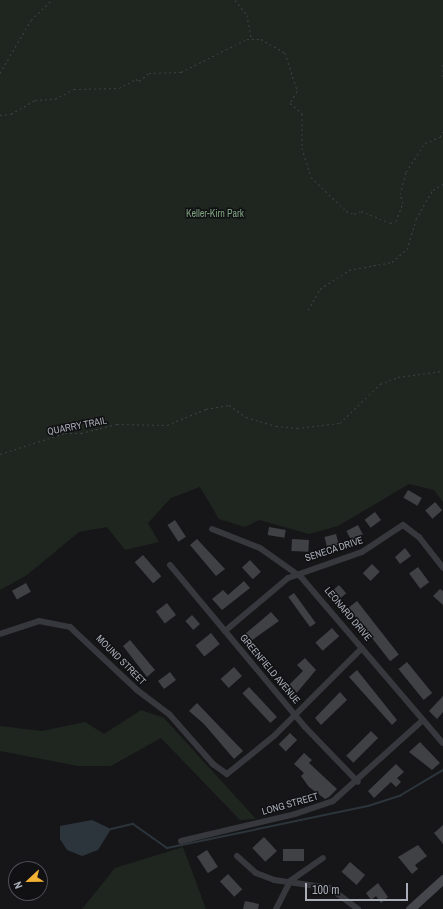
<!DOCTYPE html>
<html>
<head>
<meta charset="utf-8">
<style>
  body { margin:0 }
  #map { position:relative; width:443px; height:909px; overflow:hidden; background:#161618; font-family:"Archivo Narrow",sans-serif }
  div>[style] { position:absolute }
  .green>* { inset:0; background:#1e261f }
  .water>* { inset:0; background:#2c353c }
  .stream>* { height:2px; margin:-1px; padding:0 1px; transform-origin:1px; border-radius:1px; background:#2c353c }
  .building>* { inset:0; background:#404145; transform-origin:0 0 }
  .path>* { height:1px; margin-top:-0.5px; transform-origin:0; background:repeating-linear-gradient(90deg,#3d3f44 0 2px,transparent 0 5px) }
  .street>* { height:6px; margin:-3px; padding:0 3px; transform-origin:3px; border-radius:3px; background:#37383d }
  .secondary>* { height:9px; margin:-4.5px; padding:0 4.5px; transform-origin:4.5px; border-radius:4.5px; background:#45474d }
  span { translate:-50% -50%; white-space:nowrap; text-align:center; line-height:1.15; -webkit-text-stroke:3px #111113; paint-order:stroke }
  .park-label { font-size:10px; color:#7fa381 }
  .street-label { font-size:10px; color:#a8adb8 }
  .north { position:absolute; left:8px; top:861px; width:40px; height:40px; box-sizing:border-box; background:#111113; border:1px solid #4d4f55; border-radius:50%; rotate:248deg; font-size:11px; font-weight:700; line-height:16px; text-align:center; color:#a8adb8 }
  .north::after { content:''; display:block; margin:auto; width:14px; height:18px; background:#f2b134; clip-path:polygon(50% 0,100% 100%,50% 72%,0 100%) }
  .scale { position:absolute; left:305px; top:883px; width:103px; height:18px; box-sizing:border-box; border:2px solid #a8adb8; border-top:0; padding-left:5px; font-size:12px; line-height:14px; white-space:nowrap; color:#a8adb8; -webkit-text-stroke:3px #111113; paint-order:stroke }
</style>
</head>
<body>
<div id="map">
  <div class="green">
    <i style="clip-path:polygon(0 0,443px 0,443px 502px,434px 490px,409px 484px,338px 526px,309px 534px,259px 520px,245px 527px,219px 519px,200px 487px,171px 498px,148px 523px,159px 542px,125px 550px,107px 527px,79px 532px,27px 575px,0 590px)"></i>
    <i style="clip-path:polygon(141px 710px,164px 718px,256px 819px,240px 820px,161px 738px,111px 766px,78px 766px,0 751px,0 726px,42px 731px,85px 722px,104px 734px)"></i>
    <i style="clip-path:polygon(183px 847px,206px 909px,82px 909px,115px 868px)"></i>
  </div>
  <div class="water">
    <i style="clip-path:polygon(92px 820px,111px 829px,98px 850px,82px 856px,67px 850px,60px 839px,60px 826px)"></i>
  </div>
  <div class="stream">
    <i style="left:111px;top:829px;width:23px;rotate:-13deg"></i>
    <i style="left:133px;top:824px;width:42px;rotate:35.2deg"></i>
    <i style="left:167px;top:848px;width:205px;rotate:-11.8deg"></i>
    <i style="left:368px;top:806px;width:35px;rotate:-18deg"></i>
    <i style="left:401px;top:795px;width:49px;rotate:-30.8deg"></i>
  </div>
  <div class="building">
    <i style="left:408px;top:490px;width:16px;height:9px;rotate:30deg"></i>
    <i style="left:435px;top:502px;width:11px;height:13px;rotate:49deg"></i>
    <i style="left:375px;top:512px;width:10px;height:13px;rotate:53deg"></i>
    <i style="left:175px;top:520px;width:20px;height:9px;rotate:57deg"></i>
    <i style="left:358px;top:525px;width:11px;height:13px;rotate:63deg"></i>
    <i style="left:269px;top:527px;width:17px;height:8px;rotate:10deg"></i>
    <i style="left:336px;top:534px;width:11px;height:12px;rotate:75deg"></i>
    <i style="clip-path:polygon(197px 539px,225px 569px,216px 576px,190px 545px)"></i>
    <i style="left:292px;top:539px;width:17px;height:12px;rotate:3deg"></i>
    <i style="clip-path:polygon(405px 548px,411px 556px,400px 564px,395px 557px)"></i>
    <i style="left:143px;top:555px;width:28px;height:11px;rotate:49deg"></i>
    <i style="left:250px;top:560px;width:16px;height:11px;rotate:47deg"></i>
    <i style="left:372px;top:564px;width:11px;height:13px;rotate:45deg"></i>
    <i style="left:418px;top:567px;width:19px;height:11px;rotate:54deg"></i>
    <i style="clip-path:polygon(244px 581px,250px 588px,222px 610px,212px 599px,223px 590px,228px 595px)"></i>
    <i style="left:26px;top:583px;width:10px;height:16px;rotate:61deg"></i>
    <i style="left:339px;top:585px;width:11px;height:8px;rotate:49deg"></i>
    <i style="clip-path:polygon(440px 589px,443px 591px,443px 605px,433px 596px)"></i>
    <i style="left:294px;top:593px;width:37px;height:7px;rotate:54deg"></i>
    <i style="left:357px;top:601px;width:68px;height:11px;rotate:52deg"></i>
    <i style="left:167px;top:603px;width:15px;height:14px;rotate:53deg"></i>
    <i style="clip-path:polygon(271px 612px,279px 621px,251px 641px,245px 634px)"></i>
    <i style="left:192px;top:615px;width:12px;height:9px;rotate:48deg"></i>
    <i style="left:332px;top:628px;width:11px;height:22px;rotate:49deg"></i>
    <i style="left:211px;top:633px;width:14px;height:20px;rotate:51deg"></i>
    <i style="clip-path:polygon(130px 640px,155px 670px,147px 677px,123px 646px)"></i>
    <i style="clip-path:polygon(305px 658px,316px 670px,294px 696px,286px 688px,303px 671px,297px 665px)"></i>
    <i style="left:407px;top:662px;width:40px;height:11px;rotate:51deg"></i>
    <i style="left:234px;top:667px;width:12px;height:18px;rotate:48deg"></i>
    <i style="clip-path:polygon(357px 670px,397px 720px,392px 725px,349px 677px)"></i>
    <i style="left:170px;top:672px;width:10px;height:15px;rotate:53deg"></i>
    <i style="left:249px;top:687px;width:41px;height:9px;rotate:47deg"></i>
    <i style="clip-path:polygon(340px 692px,347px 700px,321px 725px,315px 718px)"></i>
    <i style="clip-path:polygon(443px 696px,443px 712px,437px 719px,429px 711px)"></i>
    <i style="clip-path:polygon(197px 703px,243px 751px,234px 759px,204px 724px,189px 711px)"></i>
    <i style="left:371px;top:731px;width:10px;height:35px;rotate:45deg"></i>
    <i style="left:290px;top:733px;width:10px;height:16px;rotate:45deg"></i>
    <i style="clip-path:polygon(420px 742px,440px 763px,432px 770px,409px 752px)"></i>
    <i style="clip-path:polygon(304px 753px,312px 760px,309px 763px,337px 789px,329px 797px,325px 799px,309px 787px,301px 776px,304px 773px,294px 764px)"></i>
    <i style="clip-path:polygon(396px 764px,404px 772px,397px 778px,401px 782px,396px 787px,391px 782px,374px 798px,368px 791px)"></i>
    <i style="clip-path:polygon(443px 825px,443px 844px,434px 833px)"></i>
    <i style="left:264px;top:837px;width:19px;height:16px;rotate:47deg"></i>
    <i style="clip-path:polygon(418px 845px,427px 856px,415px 865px,418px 869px,412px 874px,398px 857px)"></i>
    <i style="left:283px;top:849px;width:21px;height:12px"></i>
    <i style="left:207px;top:850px;width:20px;height:12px;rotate:57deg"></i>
    <i style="left:350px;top:862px;width:20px;height:13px;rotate:41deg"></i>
    <i style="left:228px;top:874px;width:21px;height:11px;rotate:47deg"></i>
    <i style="clip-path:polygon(378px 883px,388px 897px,381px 903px,376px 896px,371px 900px,366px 893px)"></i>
    <i style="clip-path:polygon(245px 901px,259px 904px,258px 909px,243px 909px)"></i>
  </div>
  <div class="path">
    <i style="left:235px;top:0;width:19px;rotate:51deg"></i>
    <i style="left:247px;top:15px;width:23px;rotate:80deg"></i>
    <i style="left:443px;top:64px;width:14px;rotate:90deg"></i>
    <i style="left:0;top:73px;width:61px;rotate:-59.7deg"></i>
    <i style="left:31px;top:20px;width:29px;rotate:-44deg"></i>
    <i style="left:0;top:115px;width:11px;rotate:-5deg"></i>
    <i style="left:11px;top:114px;width:28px;rotate:-30deg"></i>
    <i style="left:35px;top:100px;width:20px;rotate:-3deg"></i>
    <i style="left:55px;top:99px;width:21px;rotate:-28deg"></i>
    <i style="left:74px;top:89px;width:45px;rotate:-1.3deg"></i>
    <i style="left:119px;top:88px;width:19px;rotate:-28deg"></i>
    <i style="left:136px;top:79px;width:4px;rotate:34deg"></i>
    <i style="left:139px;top:81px;width:13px;rotate:-39deg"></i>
    <i style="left:149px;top:73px;width:32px;rotate:-2deg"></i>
    <i style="left:181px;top:72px;width:74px;rotate:-26.6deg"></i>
    <i style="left:247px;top:39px;width:14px"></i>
    <i style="left:261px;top:39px;width:28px;rotate:30deg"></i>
    <i style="left:285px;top:53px;width:40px;rotate:72deg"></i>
    <i style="left:297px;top:91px;width:14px;rotate:120deg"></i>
    <i style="left:290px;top:103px;width:16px;rotate:40deg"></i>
    <i style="left:302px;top:113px;width:35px;rotate:90deg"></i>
    <i style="left:302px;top:148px;width:30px;rotate:73deg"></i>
    <i style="left:311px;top:177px;width:49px;rotate:44.2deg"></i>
    <i style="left:346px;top:211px;width:9px;rotate:21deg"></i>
    <i style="left:354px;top:214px;width:8px;rotate:-23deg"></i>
    <i style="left:361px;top:211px;width:31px;rotate:22deg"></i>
    <i style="left:390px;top:223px;width:6px;rotate:-18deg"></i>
    <i style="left:396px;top:221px;width:19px;rotate:-69deg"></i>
    <i style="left:403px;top:203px;width:9px;rotate:-108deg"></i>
    <i style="left:400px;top:194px;width:23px;rotate:-75deg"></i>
    <i style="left:406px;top:172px;width:35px;rotate:-57deg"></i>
    <i style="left:425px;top:143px;width:16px;rotate:-22deg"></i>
    <i style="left:440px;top:137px;width:6px;rotate:-59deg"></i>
    <i style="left:308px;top:310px;width:24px;rotate:-60deg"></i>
    <i style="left:320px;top:289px;width:35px;rotate:-33deg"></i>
    <i style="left:349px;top:270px;width:44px;rotate:-10.5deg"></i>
    <i style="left:392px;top:262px;width:20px;rotate:-41deg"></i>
    <i style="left:407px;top:249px;width:31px;rotate:-73deg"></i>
    <i style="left:416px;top:219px;width:34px;rotate:-60deg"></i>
    <i style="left:433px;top:190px;width:12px;rotate:-31deg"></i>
    <i style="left:0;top:454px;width:68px;rotate:-17.9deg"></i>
    <i style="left:65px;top:433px;width:16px"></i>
    <i style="left:81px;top:433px;width:37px;rotate:-14deg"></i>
    <i style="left:117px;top:424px;width:50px;rotate:1.1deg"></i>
    <i style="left:167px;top:425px;width:42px;rotate:-22.3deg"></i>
    <i style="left:206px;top:409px;width:23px;rotate:-10deg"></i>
    <i style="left:229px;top:405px;width:21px;rotate:35deg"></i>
    <i style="left:246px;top:417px;width:31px;rotate:17deg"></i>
    <i style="left:276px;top:426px;width:21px;rotate:5deg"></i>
    <i style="left:297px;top:428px;width:43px;rotate:-6.6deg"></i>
    <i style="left:340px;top:423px;width:56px;rotate:-44.3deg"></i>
    <i style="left:380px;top:384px;width:19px;rotate:-21deg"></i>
    <i style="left:398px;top:377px;width:45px;rotate:-7.6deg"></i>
  </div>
  <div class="street">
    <i style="left:212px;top:529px;width:52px;rotate:21.6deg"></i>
    <i style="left:260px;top:548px;width:50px;rotate:35.3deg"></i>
    <i style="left:301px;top:577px;width:218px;rotate:49.5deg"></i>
    <i style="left:170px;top:565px;width:211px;rotate:50.2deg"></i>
    <i style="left:305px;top:727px;width:76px;rotate:46.1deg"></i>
    <i style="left:225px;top:631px;width:82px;rotate:-40.1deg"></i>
    <i style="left:288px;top:578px;width:78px;rotate:-19.4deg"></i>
    <i style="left:362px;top:552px;width:49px;rotate:-33.4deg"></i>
    <i style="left:403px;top:525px;width:20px;rotate:37deg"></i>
    <i style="left:419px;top:537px;width:39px;rotate:52deg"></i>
    <i style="left:0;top:634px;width:41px;rotate:-18.4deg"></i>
    <i style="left:39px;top:621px;width:32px;rotate:11deg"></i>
    <i style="left:70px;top:627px;width:92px;rotate:43.2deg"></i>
    <i style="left:137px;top:690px;width:40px;rotate:37deg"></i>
    <i style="left:169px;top:714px;width:67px;rotate:48.7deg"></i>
    <i style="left:213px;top:764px;width:17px;rotate:36deg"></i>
    <i style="left:227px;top:774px;width:60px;rotate:-39deg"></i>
    <i style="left:274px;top:736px;width:124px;rotate:-45deg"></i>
    <i style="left:181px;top:841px;width:117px;rotate:-13.3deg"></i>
    <i style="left:295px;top:814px;width:40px;rotate:-18.9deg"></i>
    <i style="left:333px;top:801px;width:121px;rotate:-42deg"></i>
    <i style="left:237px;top:856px;width:25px;rotate:42deg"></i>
    <i style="left:256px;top:873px;width:19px;rotate:21deg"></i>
    <i style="left:274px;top:880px;width:57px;rotate:8.1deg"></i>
    <i style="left:330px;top:888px;width:35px;rotate:37deg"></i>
    <i style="left:276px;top:909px;width:31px;rotate:-63deg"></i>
    <i style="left:290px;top:881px;width:40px;rotate:-34.9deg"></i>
  </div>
  <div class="secondary">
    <i style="left:410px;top:909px;width:45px;rotate:-42.3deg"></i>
  </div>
  <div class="park-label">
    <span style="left:215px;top:214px">Keller-Kirn Park</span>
  </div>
  <div class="street-label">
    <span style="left:77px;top:426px;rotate:-11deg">QUARRY TRAIL</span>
    <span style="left:334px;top:549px;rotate:-18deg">SENECA DRIVE</span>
    <span style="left:348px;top:614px;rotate:50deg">LEONARD DRIVE</span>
    <span style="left:121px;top:660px;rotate:45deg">MOUND STREET</span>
    <span style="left:270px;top:669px;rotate:50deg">GREENFIELD AVENUE</span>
    <span style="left:290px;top:804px;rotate:-16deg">LONG STREET</span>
  </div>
  <div class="north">N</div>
  <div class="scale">100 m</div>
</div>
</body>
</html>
